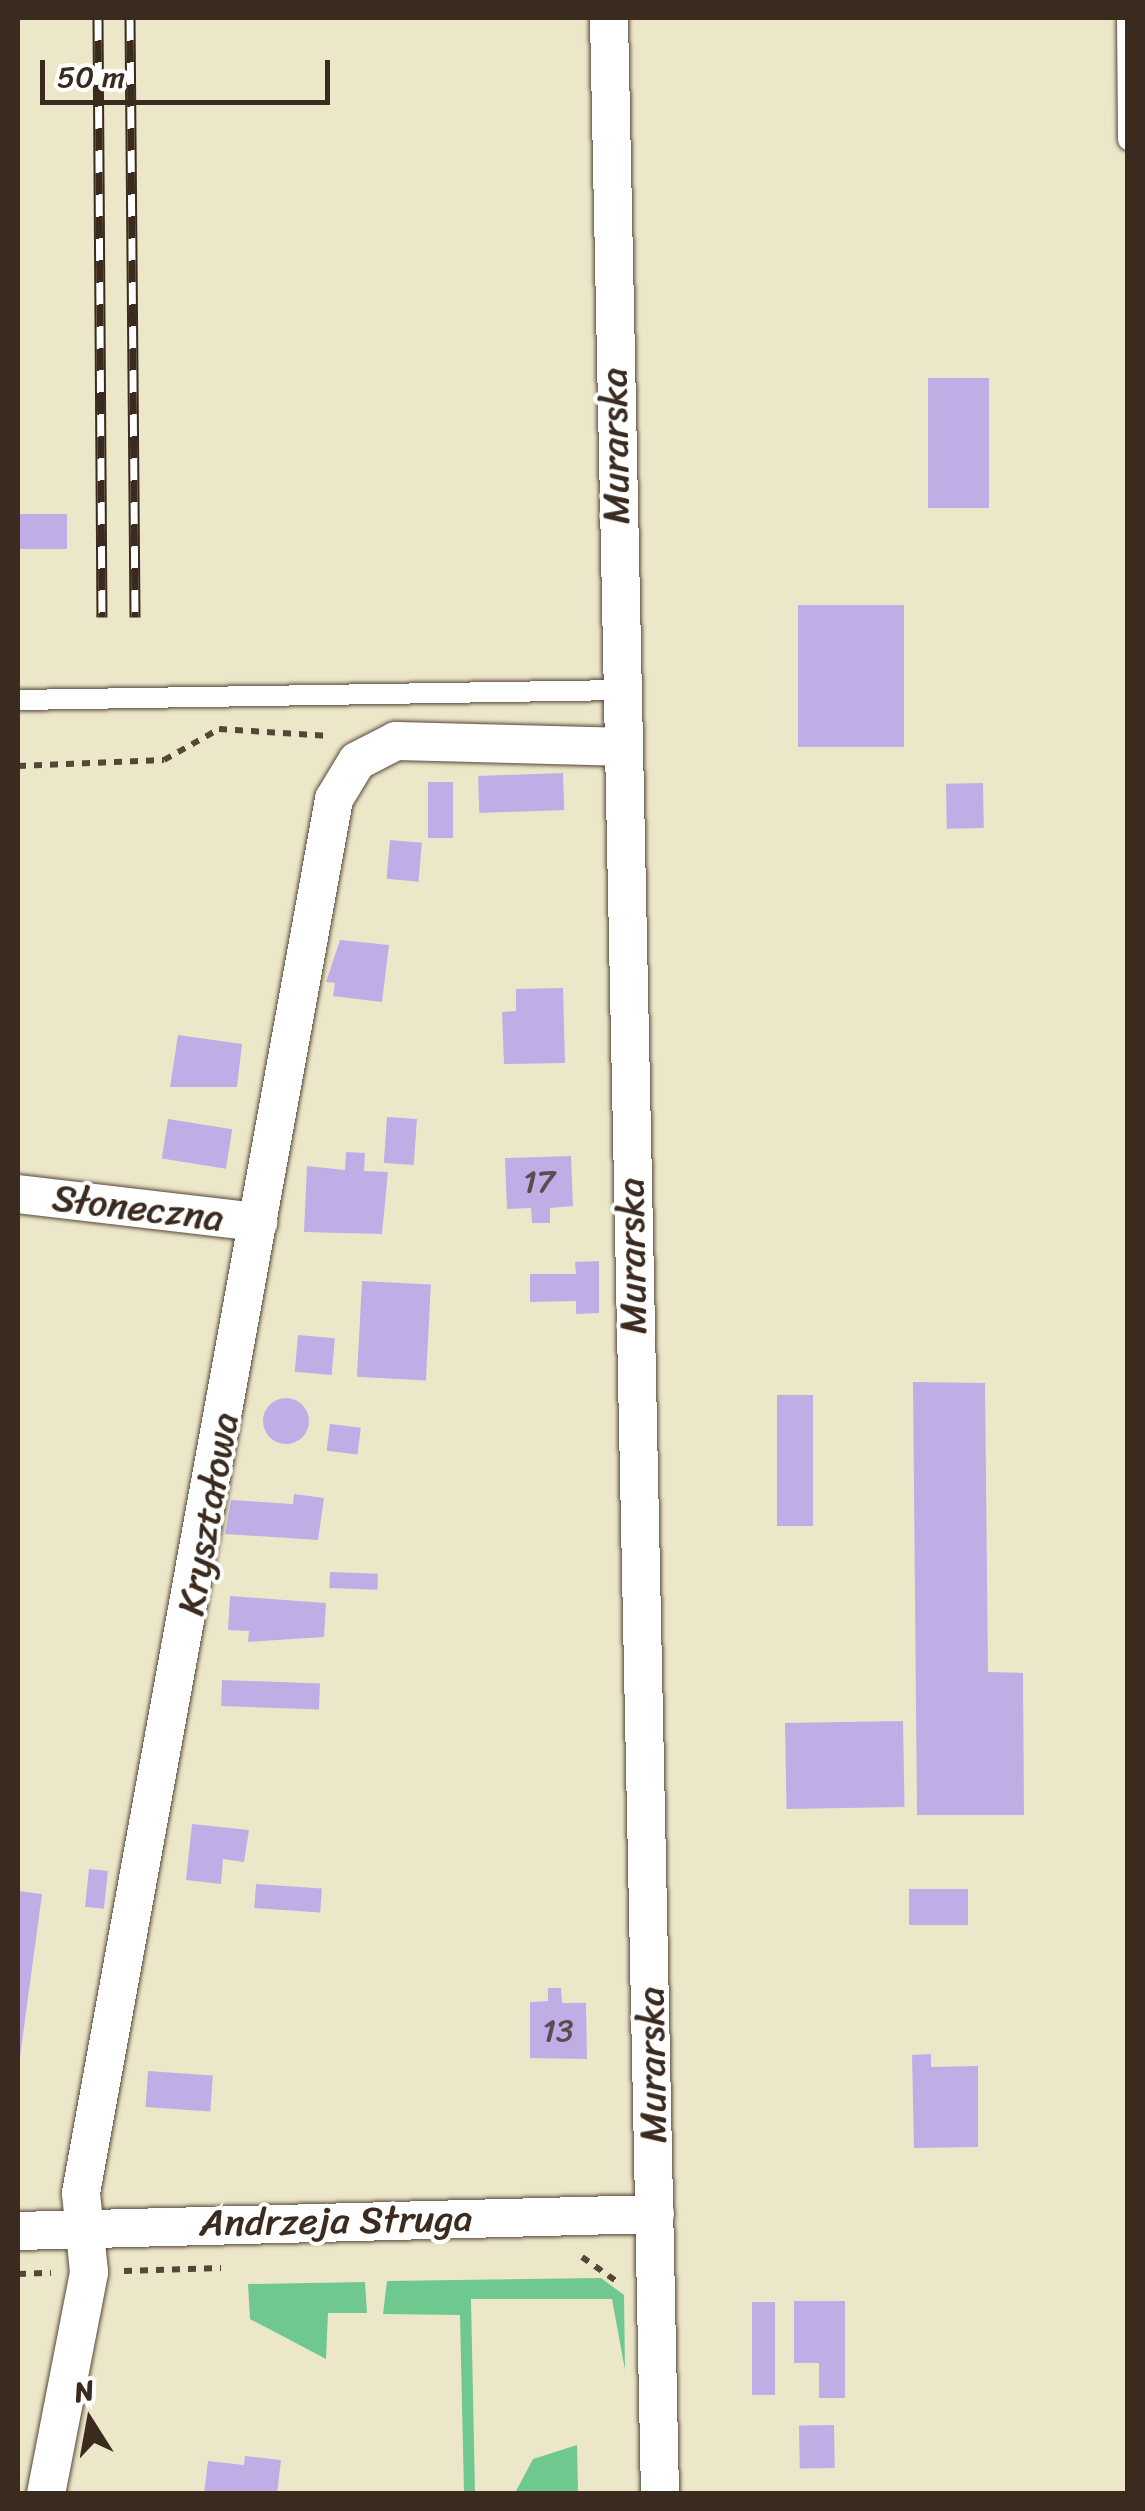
<!DOCTYPE html>
<html>
<head>
<meta charset="utf-8">
<style>
  body { margin:0 }
  #map { position:relative; width:1145px; height:2511px; overflow:hidden; background:#ede7ca; font-family:Sriracha,sans-serif }
  div>[style] { position:absolute }
  .green>* { inset:0; background:#6ec88f }
  .building>* { inset:0; background:#c0ade6; transform-origin:0 0 }
  .round { border-radius:50% }
  .path>* { height:6px; margin-top:-3px; transform-origin:0; background:repeating-linear-gradient(90deg,#564638 0 8px,transparent 0 16px) }
  .roads { filter:drop-shadow(0 0 2px #564638) drop-shadow(0 0 2px #564638) }
  .service>* { height:20px; margin:-10px; padding:0 10px; transform-origin:10px; border-radius:10px; background:#fff }
  .minor>* { height:38px; margin:-19px; padding:0 19px; transform-origin:19px; border-radius:19px; background:#fff }
  .rail>* { height:11px; margin-top:-5.5px; transform-origin:0; background:repeating-linear-gradient(90deg,#fff 0 22px,#3b2a1e 0 44px); box-sizing:border-box; border-block:2px solid #3b2a1e }
  span { translate:-50% -50%; white-space:nowrap; text-align:center; line-height:1.15; -webkit-text-stroke:8px #fff; paint-order:stroke }
  .number-label { font-size:32px; color:#5c4b50 }
  .number-label span { -webkit-text-stroke-width:0 }
  .street-label { font-size:38px; color:#3b2a1e }
  .frame { position:absolute; inset:0; border:20px solid #3b2a1e; pointer-events:none }
  .north { position:absolute; left:40px; top:2371px; width:100px; height:100px; -webkit-text-stroke:8px #fff; paint-order:stroke; rotate:349deg; font-size:28px; font-weight:700; line-height:40px; text-align:center; color:#3b2a1e }
  .north::after { content:''; display:block; margin:auto; width:35px; height:45px; background:#3b2a1e; clip-path:polygon(50% 0,100% 100%,50% 72%,0 100%) }
  .scale { position:absolute; left:40px; top:60px; width:290px; height:45px; box-sizing:border-box; border:5px solid #3b2a1e; border-top:0; padding-left:12px; font-size:30px; line-height:35px; white-space:nowrap; color:#3b2a1e; -webkit-text-stroke:8px #fff; paint-order:stroke }
</style>
</head>
<body>
<div id="map">
  <div class="green">
    <i style="clip-path:polygon(601px 2278px,624px 2295px,625px 2370px,612px 2299px,471px 2299px,475px 2493px,464px 2493px,460px 2315px,383px 2314px,387px 2281px)"></i>
    <i style="clip-path:polygon(365px 2282px,367px 2313px,328px 2313px,326px 2359px,250px 2319px,248px 2284px)"></i>
    <i style="clip-path:polygon(577px 2445px,578px 2493px,515px 2493px,533px 2459px)"></i>
  </div>
  <div class="building">
    <i style="left:928px;top:378px;width:61px;height:130px"></i>
    <i style="left:18px;top:514px;width:49px;height:35px"></i>
    <i style="left:904px;top:605px;width:142px;height:106px;rotate:90deg"></i>
    <i style="left:563px;top:773px;width:37px;height:85px;rotate:88deg"></i>
    <i style="left:428px;top:782px;width:25px;height:56px"></i>
    <i style="left:983px;top:783px;width:45px;height:37px;rotate:89deg"></i>
    <i style="left:390px;top:840px;width:32px;height:39px;rotate:5deg"></i>
    <i style="clip-path:polygon(340px 940px,389px 945px,382px 1002px,333px 996px,335px 983px,326px 982px)"></i>
    <i style="clip-path:polygon(563px 988px,565px 1063px,504px 1064px,502px 1012px,516px 1011px,516px 989px)"></i>
    <i style="clip-path:polygon(178px 1035px,242px 1044px,237px 1087px,170px 1087px)"></i>
    <i style="left:387px;top:1117px;width:30px;height:46px;rotate:4deg"></i>
    <i style="left:168px;top:1119px;width:65px;height:40px;rotate:9deg"></i>
    <i style="clip-path:polygon(346px 1152px,365px 1153px,364px 1171px,388px 1172px,382px 1234px,304px 1232px,307px 1166px,345px 1170px)"></i>
    <i style="clip-path:polygon(571px 1156px,573px 1206px,550px 1208px,550px 1223px,532px 1223px,531px 1208px,507px 1209px,505px 1158px)"></i>
    <i style="clip-path:polygon(599px 1261px,599px 1313px,576px 1314px,576px 1301px,530px 1302px,530px 1274px,576px 1274px,575px 1262px)"></i>
    <i style="left:362px;top:1281px;width:69px;height:96px;rotate:3deg"></i>
    <i style="left:298px;top:1335px;width:37px;height:37px;rotate:5deg"></i>
    <i style="clip-path:polygon(913px 1382px,985px 1383px,988px 1672px,1023px 1673px,1024px 1815px,917px 1815px)"></i>
    <i style="left:777px;top:1395px;width:36px;height:131px"></i>
    <i class="round" style="left:263px;top:1398px;width:46px;height:46px"></i>
    <i style="left:330px;top:1424px;width:31px;height:27px;rotate:7deg"></i>
    <i style="clip-path:polygon(294px 1494px,324px 1498px,318px 1540px,225px 1534px,231px 1500px,293px 1504px)"></i>
    <i style="left:330px;top:1572px;width:48px;height:16px;rotate:2deg"></i>
    <i style="clip-path:polygon(230px 1596px,326px 1603px,324px 1637px,248px 1642px,249px 1631px,228px 1630px)"></i>
    <i style="left:222px;top:1680px;width:98px;height:26px;rotate:2deg"></i>
    <i style="left:903px;top:1721px;width:86px;height:118px;rotate:89deg"></i>
    <i style="clip-path:polygon(192px 1824px,249px 1830px,244px 1862px,223px 1859px,221px 1884px,186px 1880px)"></i>
    <i style="left:89px;top:1869px;width:19px;height:38px;rotate:6deg"></i>
    <i style="left:256px;top:1884px;width:66px;height:24px;rotate:4deg"></i>
    <i style="left:909px;top:1889px;width:59px;height:36px"></i>
    <i style="clip-path:polygon(18px 1891px,42px 1894px,20px 2057px,18px 2057px)"></i>
    <i style="clip-path:polygon(548px 1988px,561px 1988px,562px 2003px,586px 2003px,587px 2059px,530px 2058px,530px 2002px,548px 2001px)"></i>
    <i style="clip-path:polygon(931px 2054px,931px 2067px,978px 2066px,978px 2147px,914px 2148px,912px 2055px)"></i>
    <i style="left:148px;top:2071px;width:65px;height:36px;rotate:4deg"></i>
    <i style="clip-path:polygon(794px 2301px,845px 2301px,845px 2398px,819px 2398px,819px 2363px,794px 2363px)"></i>
    <i style="left:752px;top:2302px;width:23px;height:93px"></i>
    <i style="left:834px;top:2425px;width:43px;height:35px;rotate:89deg"></i>
    <i style="clip-path:polygon(245px 2456px,281px 2460px,277px 2494px,204px 2494px,208px 2461px,244px 2465px)"></i>
  </div>
  <div class="path">
    <i style="left:18px;top:766px;width:146px;rotate:-2.4deg"></i>
    <i style="left:164px;top:760px;width:63px;rotate:-29.4deg"></i>
    <i style="left:219px;top:729px;width:111px;rotate:3.6deg"></i>
    <i style="left:582px;top:2257px;width:45px;rotate:35.1deg"></i>
    <i style="left:124px;top:2271px;width:97px;rotate:-1.8deg"></i>
    <i style="left:18px;top:2274px;width:33px;rotate:-2deg"></i>
  </div>
  <div class="roads">
    <div class="service">
      <i style="left:1127px;top:18px;width:122px;rotate:89.5deg"></i>
      <i style="left:18px;top:700px;width:601px;rotate:-0.95deg"></i>
    </div>
    <div class="minor">
      <i style="left:609px;top:18px;width:2477px;rotate:88.82deg"></i>
      <i style="left:18px;top:1194px;width:242px;rotate:6.7deg"></i>
      <i style="left:18px;top:2231px;width:637px;rotate:-1.53deg"></i>
      <i style="left:46px;top:2494px;width:226px;rotate:-79deg"></i>
      <i style="left:89px;top:2272px;width:79px;rotate:-95.8deg"></i>
      <i style="left:81px;top:2193px;width:1417px;rotate:-79.71deg"></i>
      <i style="left:334px;top:799px;width:44px;rotate:-58.8deg"></i>
      <i style="left:357px;top:761px;width:44px;rotate:-27.1deg"></i>
      <i style="left:396px;top:741px;width:224px;rotate:1.5deg"></i>
    </div>
  </div>
  <div class="rail">
    <i style="left:98px;top:18px;width:599px;rotate:89.62deg"></i>
    <i style="left:130px;top:18px;width:599px;rotate:89.52deg"></i>
  </div>
  <div class="number-label">
    <span style="left:539px;top:1182px">17</span>
    <span style="left:558px;top:2031px">13</span>
  </div>
  <div class="street-label">
    <span style="left:615px;top:446px;rotate:-91deg">Murarska</span>
    <span style="left:138px;top:1208px;rotate:7deg">Słoneczna</span>
    <span style="left:632px;top:1256px;rotate:-91deg">Murarska</span>
    <span style="left:208px;top:1514px;rotate:-80deg">Kryształowa</span>
    <span style="left:652px;top:2065px;rotate:-91deg">Murarska</span>
    <span style="left:336px;top:2221px;rotate:-1deg">Andrzeja Struga</span>
  </div>
  <div class="frame"></div>
  <div class="north">N</div>
  <div class="scale">50 m</div>
</div>
</body>
</html>
